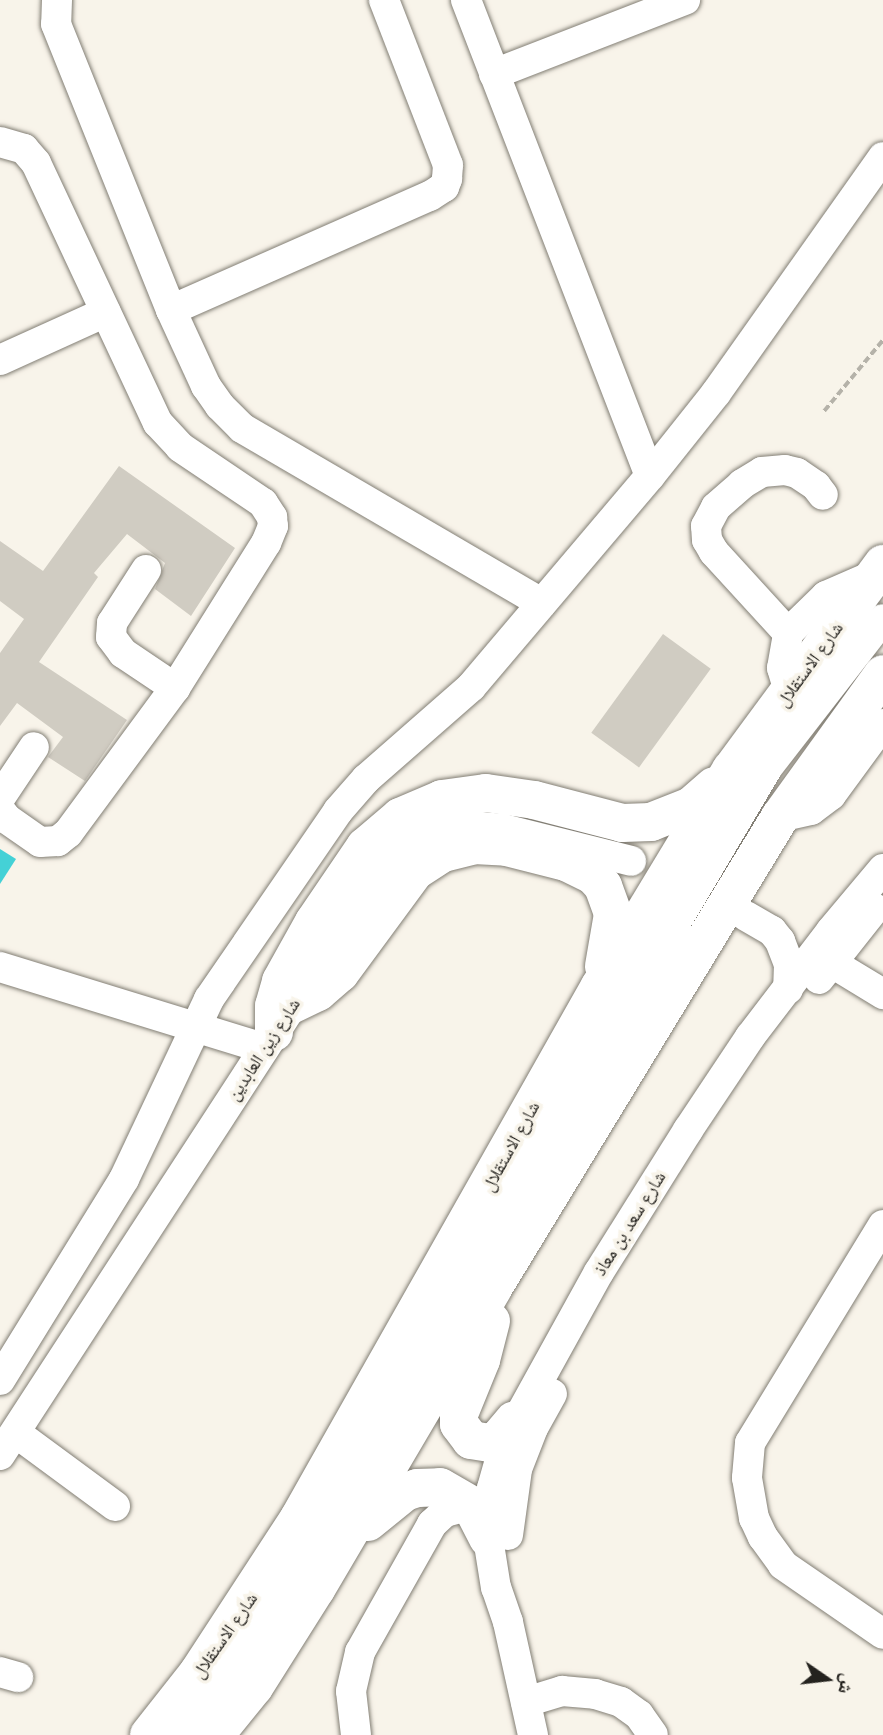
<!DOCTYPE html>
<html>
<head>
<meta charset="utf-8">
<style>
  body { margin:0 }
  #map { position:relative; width:883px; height:1735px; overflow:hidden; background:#f8f4ea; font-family:"Open Sans","Noto Naskh Arabic",sans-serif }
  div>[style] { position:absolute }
  .water>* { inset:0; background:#44d1d6 }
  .building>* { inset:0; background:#d0ccc2; transform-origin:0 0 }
  .path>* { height:3.5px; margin-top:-1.75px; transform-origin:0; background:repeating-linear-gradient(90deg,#b5b2a9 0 7px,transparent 0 10.5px) }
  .roads { filter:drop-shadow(0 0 2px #827e74) drop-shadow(0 0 2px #827e74) }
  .minor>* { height:30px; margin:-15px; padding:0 15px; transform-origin:15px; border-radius:15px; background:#fff }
  .highway>* { height:38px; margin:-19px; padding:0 19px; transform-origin:19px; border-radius:19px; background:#fff }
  span { translate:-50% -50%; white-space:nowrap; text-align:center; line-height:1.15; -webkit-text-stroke:7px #f8f4ea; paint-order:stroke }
  .street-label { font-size:18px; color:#24221e }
  .north { position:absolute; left:792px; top:1644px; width:70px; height:70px; -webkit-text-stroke:5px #f8f4ea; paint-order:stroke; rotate:104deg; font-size:19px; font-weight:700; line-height:28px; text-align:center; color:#24221e }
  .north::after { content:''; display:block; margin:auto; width:24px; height:32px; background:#24221e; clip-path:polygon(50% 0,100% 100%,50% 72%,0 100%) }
</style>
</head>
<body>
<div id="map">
  <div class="water">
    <i style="clip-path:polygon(0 849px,16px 859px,0 884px)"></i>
  </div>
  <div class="building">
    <i style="clip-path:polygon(119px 466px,235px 548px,191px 616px,155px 589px,165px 563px,127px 534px,94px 573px,98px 577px,39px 662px,127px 720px,85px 781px,48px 757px,63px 737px,17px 703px,0 726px,0 653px,24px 619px,0 601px,0 541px,43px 571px)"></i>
    <i style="left:663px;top:634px;width:59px;height:122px;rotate:36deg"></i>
  </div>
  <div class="path">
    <i style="left:824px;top:411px;width:92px;rotate:-50.3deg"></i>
  </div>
  <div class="roads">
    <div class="minor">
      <i style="left:57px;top:0;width:24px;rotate:92deg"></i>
      <i style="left:56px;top:24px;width:308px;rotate:68.1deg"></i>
      <i style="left:171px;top:310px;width:283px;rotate:-23.8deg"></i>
      <i style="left:430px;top:196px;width:17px;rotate:-33deg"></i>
      <i style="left:444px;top:187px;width:9px;rotate:-69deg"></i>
      <i style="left:447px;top:179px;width:14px;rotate:-86deg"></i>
      <i style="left:448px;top:165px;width:177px;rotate:-111.2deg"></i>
      <i style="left:466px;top:0;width:510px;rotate:68.87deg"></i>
      <i style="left:494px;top:74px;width:205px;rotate:-21.2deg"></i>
      <i style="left:0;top:142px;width:25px;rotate:16deg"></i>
      <i style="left:24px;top:149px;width:18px;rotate:49deg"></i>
      <i style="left:36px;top:163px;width:287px;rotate:64.9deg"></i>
      <i style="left:158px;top:423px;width:33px;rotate:47deg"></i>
      <i style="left:180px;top:447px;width:100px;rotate:34deg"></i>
      <i style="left:263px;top:503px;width:17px;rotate:57deg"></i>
      <i style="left:272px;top:517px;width:9px;rotate:84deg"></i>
      <i style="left:273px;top:526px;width:18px;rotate:112deg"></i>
      <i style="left:266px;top:543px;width:171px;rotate:122.1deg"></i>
      <i style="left:175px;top:688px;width:180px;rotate:126.4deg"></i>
      <i style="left:68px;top:833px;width:13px;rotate:141deg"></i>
      <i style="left:58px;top:841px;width:18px;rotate:177deg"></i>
      <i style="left:40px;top:842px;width:40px;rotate:-145.1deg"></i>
      <i style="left:7px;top:819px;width:11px;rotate:-128deg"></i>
      <i style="left:171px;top:310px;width:84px;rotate:65.3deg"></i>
      <i style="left:206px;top:386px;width:24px;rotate:55deg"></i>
      <i style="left:220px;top:406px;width:31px;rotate:45deg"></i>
      <i style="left:242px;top:428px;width:347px;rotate:30.3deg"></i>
      <i style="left:0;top:360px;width:116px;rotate:-24.4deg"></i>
      <i style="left:146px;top:570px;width:63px;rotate:122.7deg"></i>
      <i style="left:112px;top:623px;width:14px;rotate:94deg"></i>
      <i style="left:111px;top:637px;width:20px;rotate:53deg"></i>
      <i style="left:123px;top:653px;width:63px;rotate:33.9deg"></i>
      <i style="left:788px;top:633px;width:110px;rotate:-132.4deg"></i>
      <i style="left:714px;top:552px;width:14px;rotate:-120deg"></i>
      <i style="left:707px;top:540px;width:14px;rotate:-94deg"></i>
      <i style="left:706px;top:526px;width:21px;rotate:-62deg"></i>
      <i style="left:716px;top:507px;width:35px;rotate:-41deg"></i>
      <i style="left:742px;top:484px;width:23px;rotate:-31deg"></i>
      <i style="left:762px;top:472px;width:23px;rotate:-5deg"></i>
      <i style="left:785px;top:470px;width:12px;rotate:14deg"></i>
      <i style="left:797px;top:473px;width:23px;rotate:34deg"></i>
      <i style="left:816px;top:486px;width:11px;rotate:52deg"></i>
      <i style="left:789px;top:691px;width:24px;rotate:-107deg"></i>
      <i style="left:782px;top:668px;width:36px;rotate:-80deg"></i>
      <i style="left:788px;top:633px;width:53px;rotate:-44.2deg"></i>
      <i style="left:826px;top:596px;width:52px;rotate:-23.6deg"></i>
      <i style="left:0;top:798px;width:61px;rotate:-56.3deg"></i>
      <i style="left:780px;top:817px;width:32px;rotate:-13deg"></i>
      <i style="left:811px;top:810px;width:25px;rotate:-37deg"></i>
      <i style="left:831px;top:795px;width:88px;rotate:-53.8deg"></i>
      <i style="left:746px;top:916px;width:30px;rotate:30deg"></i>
      <i style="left:772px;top:931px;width:13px;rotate:51deg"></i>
      <i style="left:780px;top:941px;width:25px;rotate:69deg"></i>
      <i style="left:789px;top:964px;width:25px;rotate:92deg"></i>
      <i style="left:832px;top:963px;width:60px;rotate:31.3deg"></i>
      <i style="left:0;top:967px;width:276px;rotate:17.1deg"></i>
      <i style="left:819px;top:979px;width:90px;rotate:-51.7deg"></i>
      <i style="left:883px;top:1225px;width:255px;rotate:121.4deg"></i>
      <i style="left:750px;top:1443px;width:35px;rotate:95deg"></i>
      <i style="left:747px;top:1478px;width:41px;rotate:80.1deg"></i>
      <i style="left:754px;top:1518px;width:21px;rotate:65deg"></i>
      <i style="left:763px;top:1537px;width:34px;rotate:54deg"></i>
      <i style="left:783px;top:1565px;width:121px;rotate:34.6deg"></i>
      <i style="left:0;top:1380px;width:236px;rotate:-58.3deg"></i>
      <i style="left:124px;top:1179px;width:199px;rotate:-64.7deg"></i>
      <i style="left:209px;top:999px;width:228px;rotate:-55.5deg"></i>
      <i style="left:338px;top:811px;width:43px;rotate:-48.8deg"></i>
      <i style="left:366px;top:779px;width:140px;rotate:-41.2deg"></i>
      <i style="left:471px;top:687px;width:277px;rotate:-49.7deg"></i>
      <i style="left:650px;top:476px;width:106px;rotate:-51.5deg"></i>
      <i style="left:716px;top:393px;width:289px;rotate:-54.7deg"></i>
      <i style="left:16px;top:1433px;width:123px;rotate:36.4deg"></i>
      <i style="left:0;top:1455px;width:706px;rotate:-56.96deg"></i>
      <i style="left:385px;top:863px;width:43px;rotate:-37.4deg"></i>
      <i style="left:419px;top:837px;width:43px;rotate:-16.3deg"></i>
      <i style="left:460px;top:825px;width:43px;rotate:5.3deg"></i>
      <i style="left:503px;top:829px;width:132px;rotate:14deg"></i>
      <i style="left:508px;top:1535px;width:67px;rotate:-82.2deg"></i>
      <i style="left:517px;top:1469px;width:44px;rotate:-68.7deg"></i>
      <i style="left:533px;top:1428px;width:39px;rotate:-61deg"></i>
      <i style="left:0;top:1672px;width:19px;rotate:16deg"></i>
      <i style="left:526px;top:1702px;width:38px;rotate:-17deg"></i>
      <i style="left:562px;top:1691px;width:33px;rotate:5deg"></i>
      <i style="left:595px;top:1694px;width:27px;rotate:17deg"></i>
      <i style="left:621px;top:1702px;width:22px;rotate:36deg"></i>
      <i style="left:639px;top:1715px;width:24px;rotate:55deg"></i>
      <i style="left:181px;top:1735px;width:92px;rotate:-54.2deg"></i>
      <i style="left:235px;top:1660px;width:145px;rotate:-58deg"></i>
      <i style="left:312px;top:1537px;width:895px;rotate:-59.37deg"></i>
      <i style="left:768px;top:767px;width:187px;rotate:-52.2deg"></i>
      <i style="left:356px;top:1735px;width:44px;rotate:-96.5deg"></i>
      <i style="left:351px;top:1691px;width:40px;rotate:-77deg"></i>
      <i style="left:360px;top:1652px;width:147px;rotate:-60.6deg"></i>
      <i style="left:432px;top:1524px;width:18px;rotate:-43deg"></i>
      <i style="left:445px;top:1512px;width:27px;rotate:-15deg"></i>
      <i style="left:533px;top:1735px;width:116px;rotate:-102.5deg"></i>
      <i style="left:508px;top:1622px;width:36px;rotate:-109deg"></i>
      <i style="left:496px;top:1588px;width:51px;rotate:-99.1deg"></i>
      <i style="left:488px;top:1538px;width:50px;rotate:-85.4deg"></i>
      <i style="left:492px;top:1488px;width:48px;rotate:-74.2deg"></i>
      <i style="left:505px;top:1442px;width:194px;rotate:-61.1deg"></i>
      <i style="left:599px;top:1272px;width:168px;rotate:-57.9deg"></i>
      <i style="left:688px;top:1130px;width:112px;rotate:-56.3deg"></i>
      <i style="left:750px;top:1037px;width:133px;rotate:-52.6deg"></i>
      <i style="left:831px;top:931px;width:81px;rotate:-50deg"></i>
    </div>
    <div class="highway">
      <i style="left:291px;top:1005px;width:30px;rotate:-26deg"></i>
      <i style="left:318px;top:992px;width:29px;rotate:-41deg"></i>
      <i style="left:340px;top:973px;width:127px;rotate:-53.7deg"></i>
      <i style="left:415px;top:871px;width:33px;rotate:-33deg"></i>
      <i style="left:443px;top:853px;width:32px;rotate:-14deg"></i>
      <i style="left:474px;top:845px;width:33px;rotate:3deg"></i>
      <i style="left:507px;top:847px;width:61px;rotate:14.3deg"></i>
      <i style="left:566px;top:862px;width:30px;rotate:26deg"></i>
      <i style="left:593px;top:875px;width:15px;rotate:48deg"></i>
      <i style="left:603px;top:886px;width:30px;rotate:70deg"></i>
      <i style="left:613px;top:914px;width:53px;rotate:99.8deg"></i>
      <i style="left:274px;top:1032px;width:26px;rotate:-90deg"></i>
      <i style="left:274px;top:1006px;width:26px;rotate:-74deg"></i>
      <i style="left:281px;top:981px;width:68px;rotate:-60.8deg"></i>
      <i style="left:314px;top:922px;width:91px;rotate:-55.8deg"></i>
      <i style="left:365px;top:847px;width:46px;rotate:-40.6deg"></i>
      <i style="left:400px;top:817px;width:46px;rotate:-23.2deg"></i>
      <i style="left:442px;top:799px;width:44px;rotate:-7.8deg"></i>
      <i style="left:486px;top:793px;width:49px;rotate:8.3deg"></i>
      <i style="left:534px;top:800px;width:91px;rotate:14.6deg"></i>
      <i style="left:622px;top:823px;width:29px;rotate:-2deg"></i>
      <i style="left:651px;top:822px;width:43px;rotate:-21.8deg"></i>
      <i style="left:691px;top:806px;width:30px;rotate:-41deg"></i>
      <i style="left:491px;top:1321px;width:40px;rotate:104.4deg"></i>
      <i style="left:481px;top:1360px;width:58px;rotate:112.2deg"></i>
      <i style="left:459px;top:1414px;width:10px;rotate:90deg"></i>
      <i style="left:459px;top:1424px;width:20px;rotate:53deg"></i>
      <i style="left:471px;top:1440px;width:19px;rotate:9deg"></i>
      <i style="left:490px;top:1443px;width:10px;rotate:-29deg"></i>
      <i style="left:499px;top:1438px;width:23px;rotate:-50deg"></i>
      <i style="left:368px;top:1522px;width:48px;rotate:-39deg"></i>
      <i style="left:405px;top:1492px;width:13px;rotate:-18deg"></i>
      <i style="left:417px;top:1488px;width:23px;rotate:-2deg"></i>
      <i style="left:440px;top:1487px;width:36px;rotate:30deg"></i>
      <i style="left:471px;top:1505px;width:37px;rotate:63deg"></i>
      <i style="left:149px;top:1735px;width:79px;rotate:-51.7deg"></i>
      <i style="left:198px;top:1673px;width:185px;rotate:-56.9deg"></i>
      <i style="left:299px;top:1518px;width:611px;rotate:-60.5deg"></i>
      <i style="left:600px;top:986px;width:253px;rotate:-58.8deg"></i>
      <i style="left:731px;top:770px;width:256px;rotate:-53.6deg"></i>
      <i style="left:215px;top:1735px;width:62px;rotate:-50.9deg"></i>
      <i style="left:254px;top:1687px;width:116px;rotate:-57.7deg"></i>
      <i style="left:316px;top:1589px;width:349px;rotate:-59.5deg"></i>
      <i style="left:493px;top:1288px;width:552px;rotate:-58.64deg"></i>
      <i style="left:780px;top:817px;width:176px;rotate:-54.2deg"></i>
    </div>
  </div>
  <div class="street-label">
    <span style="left:809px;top:664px;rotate:-54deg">شارع الاستقلال</span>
    <span style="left:263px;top:1049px;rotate:-57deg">شارع زين العابدين</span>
    <span style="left:510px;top:1146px;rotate:-61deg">شارع الاستقلال</span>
    <span style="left:629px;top:1223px;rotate:-58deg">شارع سعد بن معاذ</span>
    <span style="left:224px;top:1635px;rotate:-55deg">شارع الاستقلال</span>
  </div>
  <div class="north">ش</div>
</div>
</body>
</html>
